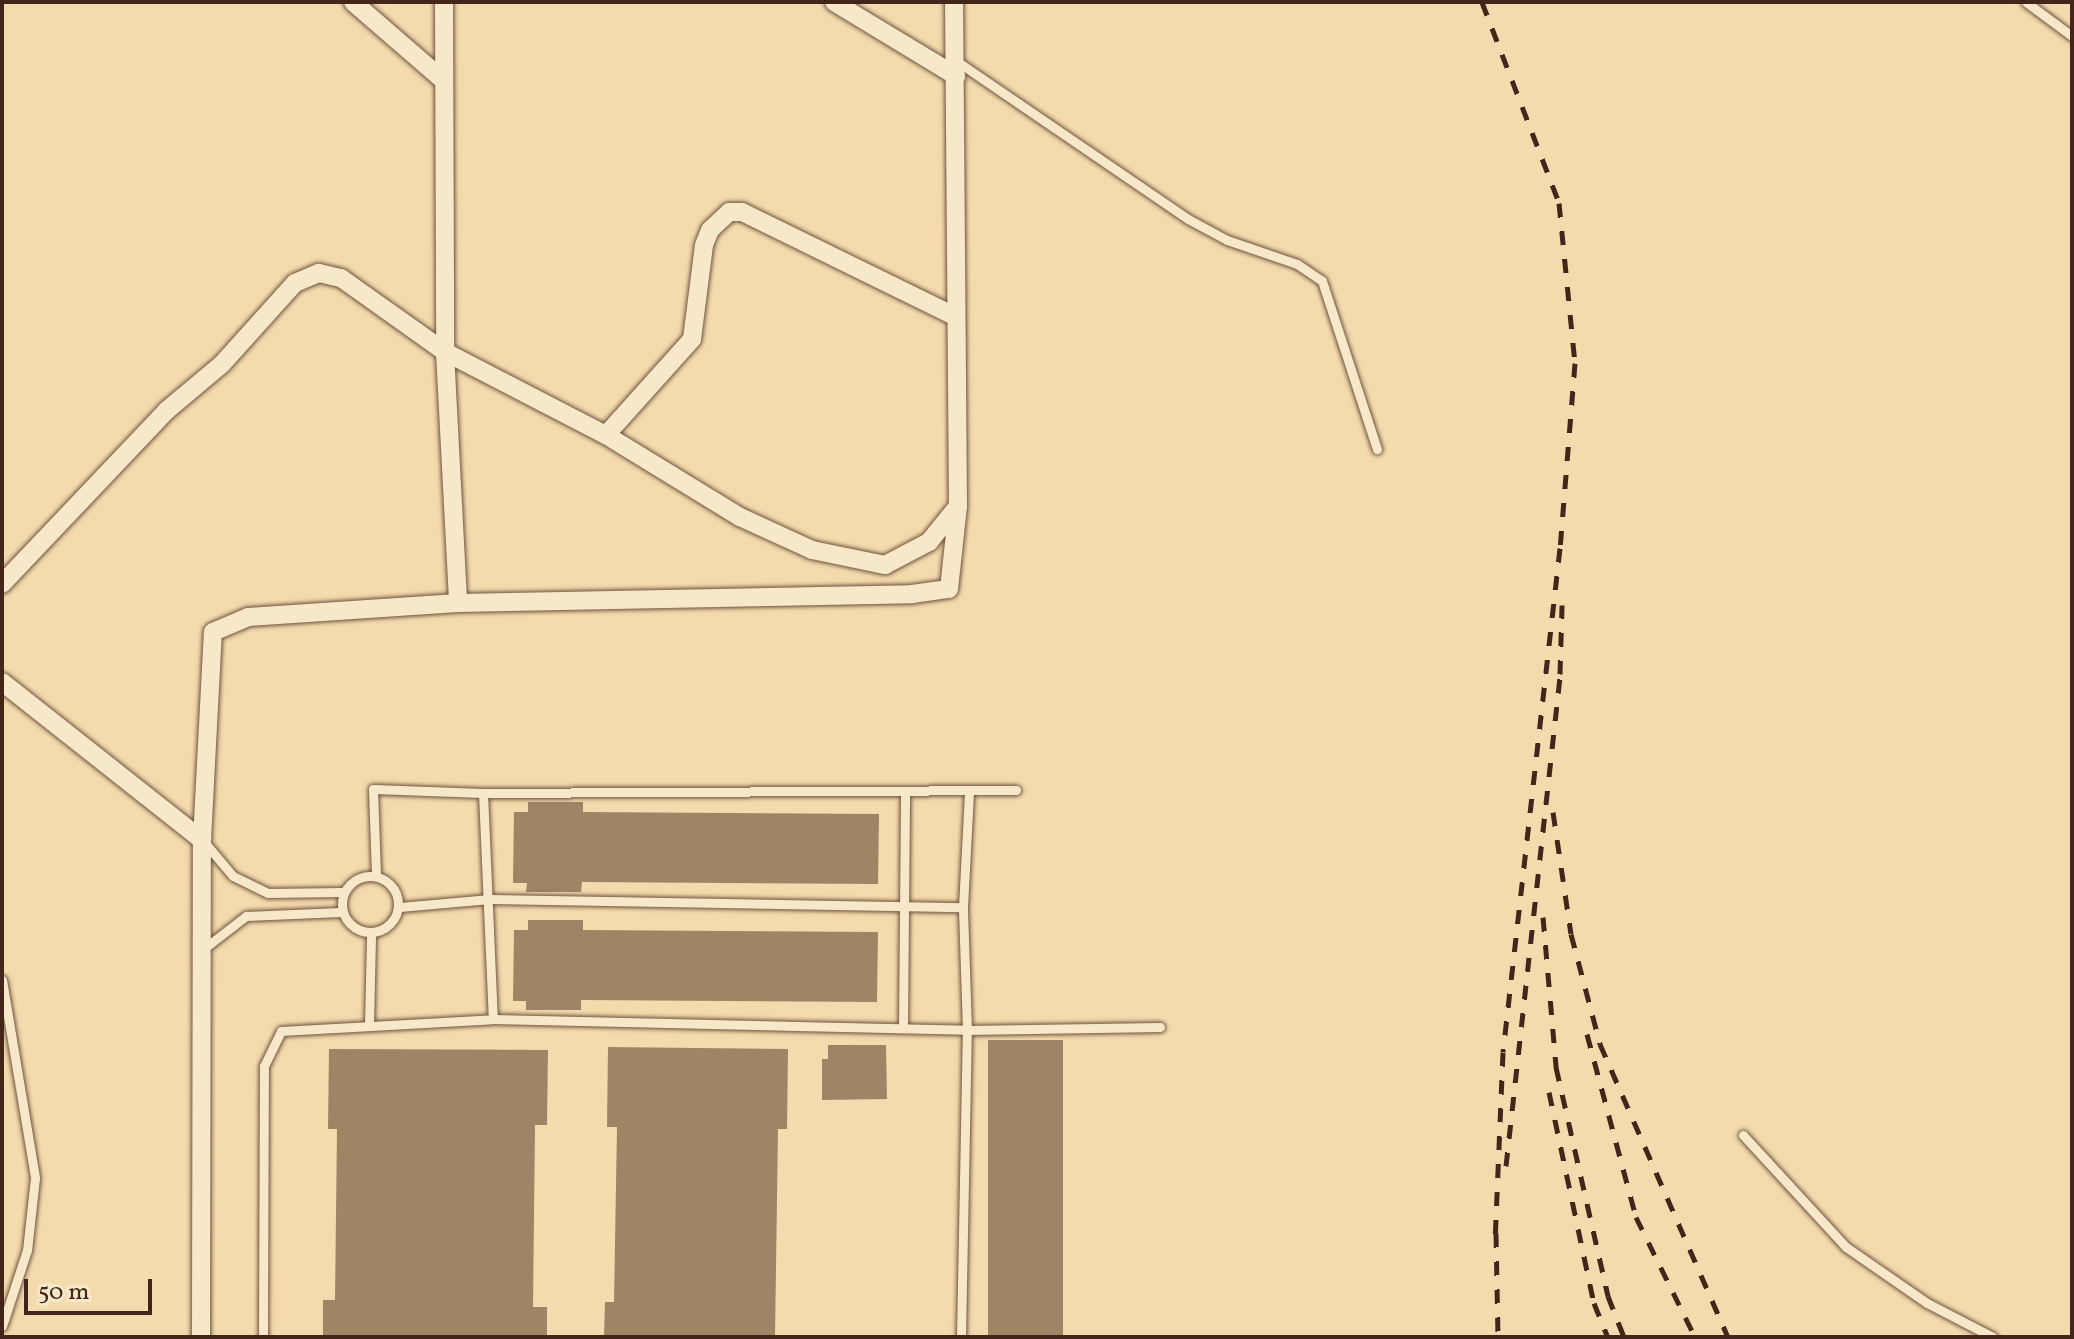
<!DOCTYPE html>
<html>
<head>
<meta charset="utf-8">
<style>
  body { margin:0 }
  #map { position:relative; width:2074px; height:1339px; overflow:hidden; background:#f4dbad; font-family:Vollkorn,serif }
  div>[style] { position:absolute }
  .building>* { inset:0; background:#9f8466; transform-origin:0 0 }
  .roads { filter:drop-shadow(0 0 2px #6f533e) drop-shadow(0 0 2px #6f533e) }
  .lane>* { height:9px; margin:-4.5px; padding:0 4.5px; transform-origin:4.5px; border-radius:4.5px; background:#f8e8ca }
  .lane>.ring { margin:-4.5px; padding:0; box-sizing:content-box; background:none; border:9px solid #f8e8ca; border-radius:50% }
  .street>* { height:18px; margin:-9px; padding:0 9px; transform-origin:9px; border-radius:9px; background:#f8e8ca }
  .rail>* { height:5px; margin-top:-2.5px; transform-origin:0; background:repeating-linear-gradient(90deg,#432619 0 14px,transparent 0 28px) }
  span { translate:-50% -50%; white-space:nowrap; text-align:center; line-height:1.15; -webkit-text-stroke:6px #f8e8ca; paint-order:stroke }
  .frame { position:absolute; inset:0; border:4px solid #432619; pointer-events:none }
  .scale { position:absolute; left:24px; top:1279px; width:128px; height:36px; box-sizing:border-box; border:4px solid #432619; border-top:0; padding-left:10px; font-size:24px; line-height:28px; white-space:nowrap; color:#432619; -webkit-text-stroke:6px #f8e8ca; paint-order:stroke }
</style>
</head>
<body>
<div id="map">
  <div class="building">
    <i style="clip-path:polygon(528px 802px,583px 802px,583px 812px,879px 814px,878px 884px,582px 882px,581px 892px,526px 892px,527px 883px,513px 883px,514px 812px,528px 812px)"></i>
    <i style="clip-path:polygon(528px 920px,583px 920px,583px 930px,878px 932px,877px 1002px,581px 1000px,581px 1010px,526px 1010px,526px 1001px,513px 1001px,514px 930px,528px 930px)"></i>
    <i style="left:988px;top:1040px;width:75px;height:297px"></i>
    <i style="clip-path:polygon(828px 1045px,886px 1045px,887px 1099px,822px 1100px,822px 1059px,828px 1059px)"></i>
    <i style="clip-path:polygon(608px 1047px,788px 1049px,787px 1129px,778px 1129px,775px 1337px,604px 1337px,605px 1302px,614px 1302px,617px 1127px,607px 1127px)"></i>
    <i style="clip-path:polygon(329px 1049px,548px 1050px,547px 1125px,535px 1125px,533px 1307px,547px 1307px,547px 1337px,323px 1337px,323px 1300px,335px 1300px,337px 1129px,328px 1129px)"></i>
  </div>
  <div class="roads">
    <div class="lane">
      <i style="left:2026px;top:2px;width:57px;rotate:36.5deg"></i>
      <i style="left:955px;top:60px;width:282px;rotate:34.3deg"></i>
      <i style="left:1188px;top:219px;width:44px;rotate:28.3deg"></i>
      <i style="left:1227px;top:240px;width:74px;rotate:18.9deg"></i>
      <i style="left:1297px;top:264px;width:30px;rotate:34deg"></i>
      <i style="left:1322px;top:281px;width:177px;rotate:71.9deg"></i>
      <i style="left:483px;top:793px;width:533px;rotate:-0.32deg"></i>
      <i style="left:205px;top:843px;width:43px;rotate:49.7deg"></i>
      <i style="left:233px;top:876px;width:39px;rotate:26deg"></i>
      <i style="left:268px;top:893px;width:75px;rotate:-0.8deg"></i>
      <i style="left:376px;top:875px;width:86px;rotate:-92deg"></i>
      <i style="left:373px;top:789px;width:110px;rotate:2.1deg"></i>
      <i style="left:483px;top:793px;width:226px;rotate:87.5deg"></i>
      <i class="ring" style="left:342px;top:876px;width:47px;height:47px"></i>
      <i style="left:400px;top:907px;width:90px;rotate:-5.1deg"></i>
      <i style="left:490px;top:899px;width:473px;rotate:1deg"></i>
      <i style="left:202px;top:950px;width:56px;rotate:-37.7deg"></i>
      <i style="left:246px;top:916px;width:95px;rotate:-2.4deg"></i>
      <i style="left:2px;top:980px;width:201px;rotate:80.5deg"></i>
      <i style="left:35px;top:1178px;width:72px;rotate:96.3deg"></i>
      <i style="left:27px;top:1250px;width:80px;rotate:108.2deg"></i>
      <i style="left:369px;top:1025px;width:91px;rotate:-88.7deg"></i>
      <i style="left:903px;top:1028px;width:237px;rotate:-89.5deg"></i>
      <i style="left:1743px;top:1135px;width:152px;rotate:47.4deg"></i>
      <i style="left:1846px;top:1247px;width:98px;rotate:34.7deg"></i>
      <i style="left:1927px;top:1303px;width:74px;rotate:27.3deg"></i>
      <i style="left:263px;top:1337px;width:271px;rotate:-89.8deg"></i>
      <i style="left:264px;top:1066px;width:39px;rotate:-64deg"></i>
      <i style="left:281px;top:1031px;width:212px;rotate:-3.2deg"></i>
      <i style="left:493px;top:1019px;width:474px;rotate:1.3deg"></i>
      <i style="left:967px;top:1030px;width:193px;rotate:-0.9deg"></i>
      <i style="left:961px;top:1337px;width:307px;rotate:-88.9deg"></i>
      <i style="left:967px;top:1030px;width:123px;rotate:-91.9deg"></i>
      <i style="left:963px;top:907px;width:116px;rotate:-87deg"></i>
    </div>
    <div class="street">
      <i style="left:353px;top:2px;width:118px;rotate:40.9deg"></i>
      <i style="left:444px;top:2px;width:350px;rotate:89.8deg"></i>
      <i style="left:445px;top:352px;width:251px;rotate:87deg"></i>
      <i style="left:834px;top:2px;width:143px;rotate:31.2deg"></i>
      <i style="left:606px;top:435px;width:129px;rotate:-48.1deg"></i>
      <i style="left:692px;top:339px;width:95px;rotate:-82.7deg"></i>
      <i style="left:704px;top:245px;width:16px;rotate:-68deg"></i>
      <i style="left:710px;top:230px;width:26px;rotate:-43deg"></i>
      <i style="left:729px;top:212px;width:13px"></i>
      <i style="left:742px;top:212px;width:238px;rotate:26.1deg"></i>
      <i style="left:2px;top:584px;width:238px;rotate:-46.5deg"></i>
      <i style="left:166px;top:411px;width:73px;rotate:-40deg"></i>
      <i style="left:222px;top:364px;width:109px;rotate:-48deg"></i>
      <i style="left:295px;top:283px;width:26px;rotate:-23deg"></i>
      <i style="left:319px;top:273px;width:23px;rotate:13deg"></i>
      <i style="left:341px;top:278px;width:128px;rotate:35.4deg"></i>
      <i style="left:445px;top:352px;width:181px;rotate:27.3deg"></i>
      <i style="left:606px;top:435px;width:157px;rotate:31.5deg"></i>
      <i style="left:740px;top:517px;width:79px;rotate:24.6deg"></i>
      <i style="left:812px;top:550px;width:75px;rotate:11.6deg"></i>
      <i style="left:885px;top:565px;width:50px;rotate:-27.6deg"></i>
      <i style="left:929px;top:542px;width:46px;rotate:-51.1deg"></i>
      <i style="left:2px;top:682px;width:255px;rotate:38.3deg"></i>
      <i style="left:201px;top:1337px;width:497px;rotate:-89.9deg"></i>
      <i style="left:202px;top:840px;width:208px;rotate:-87deg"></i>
      <i style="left:213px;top:632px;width:38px;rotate:-23deg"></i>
      <i style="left:248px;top:617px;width:210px;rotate:-3.8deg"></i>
      <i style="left:458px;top:603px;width:454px;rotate:-1.1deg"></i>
      <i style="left:912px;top:594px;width:37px;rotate:-8deg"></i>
      <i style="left:949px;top:589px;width:83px;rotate:-83.8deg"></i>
      <i style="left:958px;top:506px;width:504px;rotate:-90.45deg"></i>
    </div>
  </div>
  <div class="rail">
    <i style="left:1482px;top:2px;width:215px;rotate:69deg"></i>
    <i style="left:1559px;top:203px;width:161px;rotate:84.3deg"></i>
    <i style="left:1575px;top:363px;width:186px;rotate:94.6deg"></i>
    <i style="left:1560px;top:548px;width:507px;rotate:96.45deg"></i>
    <i style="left:1503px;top:1052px;width:190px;rotate:92.4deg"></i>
    <i style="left:1553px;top:812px;width:123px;rotate:81.6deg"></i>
    <i style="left:1571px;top:934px;width:114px;rotate:75.2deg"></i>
    <i style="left:1600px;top:1044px;width:320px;rotate:66.4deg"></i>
    <i style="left:1543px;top:917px;width:151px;rotate:85deg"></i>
    <i style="left:1556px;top:1067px;width:235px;rotate:77.2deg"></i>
    <i style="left:1608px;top:1296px;width:44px;rotate:68.7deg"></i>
    <i style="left:1587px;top:1034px;width:189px;rotate:75deg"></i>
    <i style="left:1636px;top:1217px;width:134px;rotate:63.8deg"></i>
    <i style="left:1549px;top:1092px;width:216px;rotate:78deg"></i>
    <i style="left:1594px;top:1303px;width:37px;rotate:68deg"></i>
    <i style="left:1506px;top:1166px;width:495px;rotate:-83.7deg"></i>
    <i style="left:1560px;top:674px;width:69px;rotate:-88.3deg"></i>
    <i style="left:1496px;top:1233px;width:104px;rotate:88.9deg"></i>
  </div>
  <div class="frame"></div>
  <div class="scale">50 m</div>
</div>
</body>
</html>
